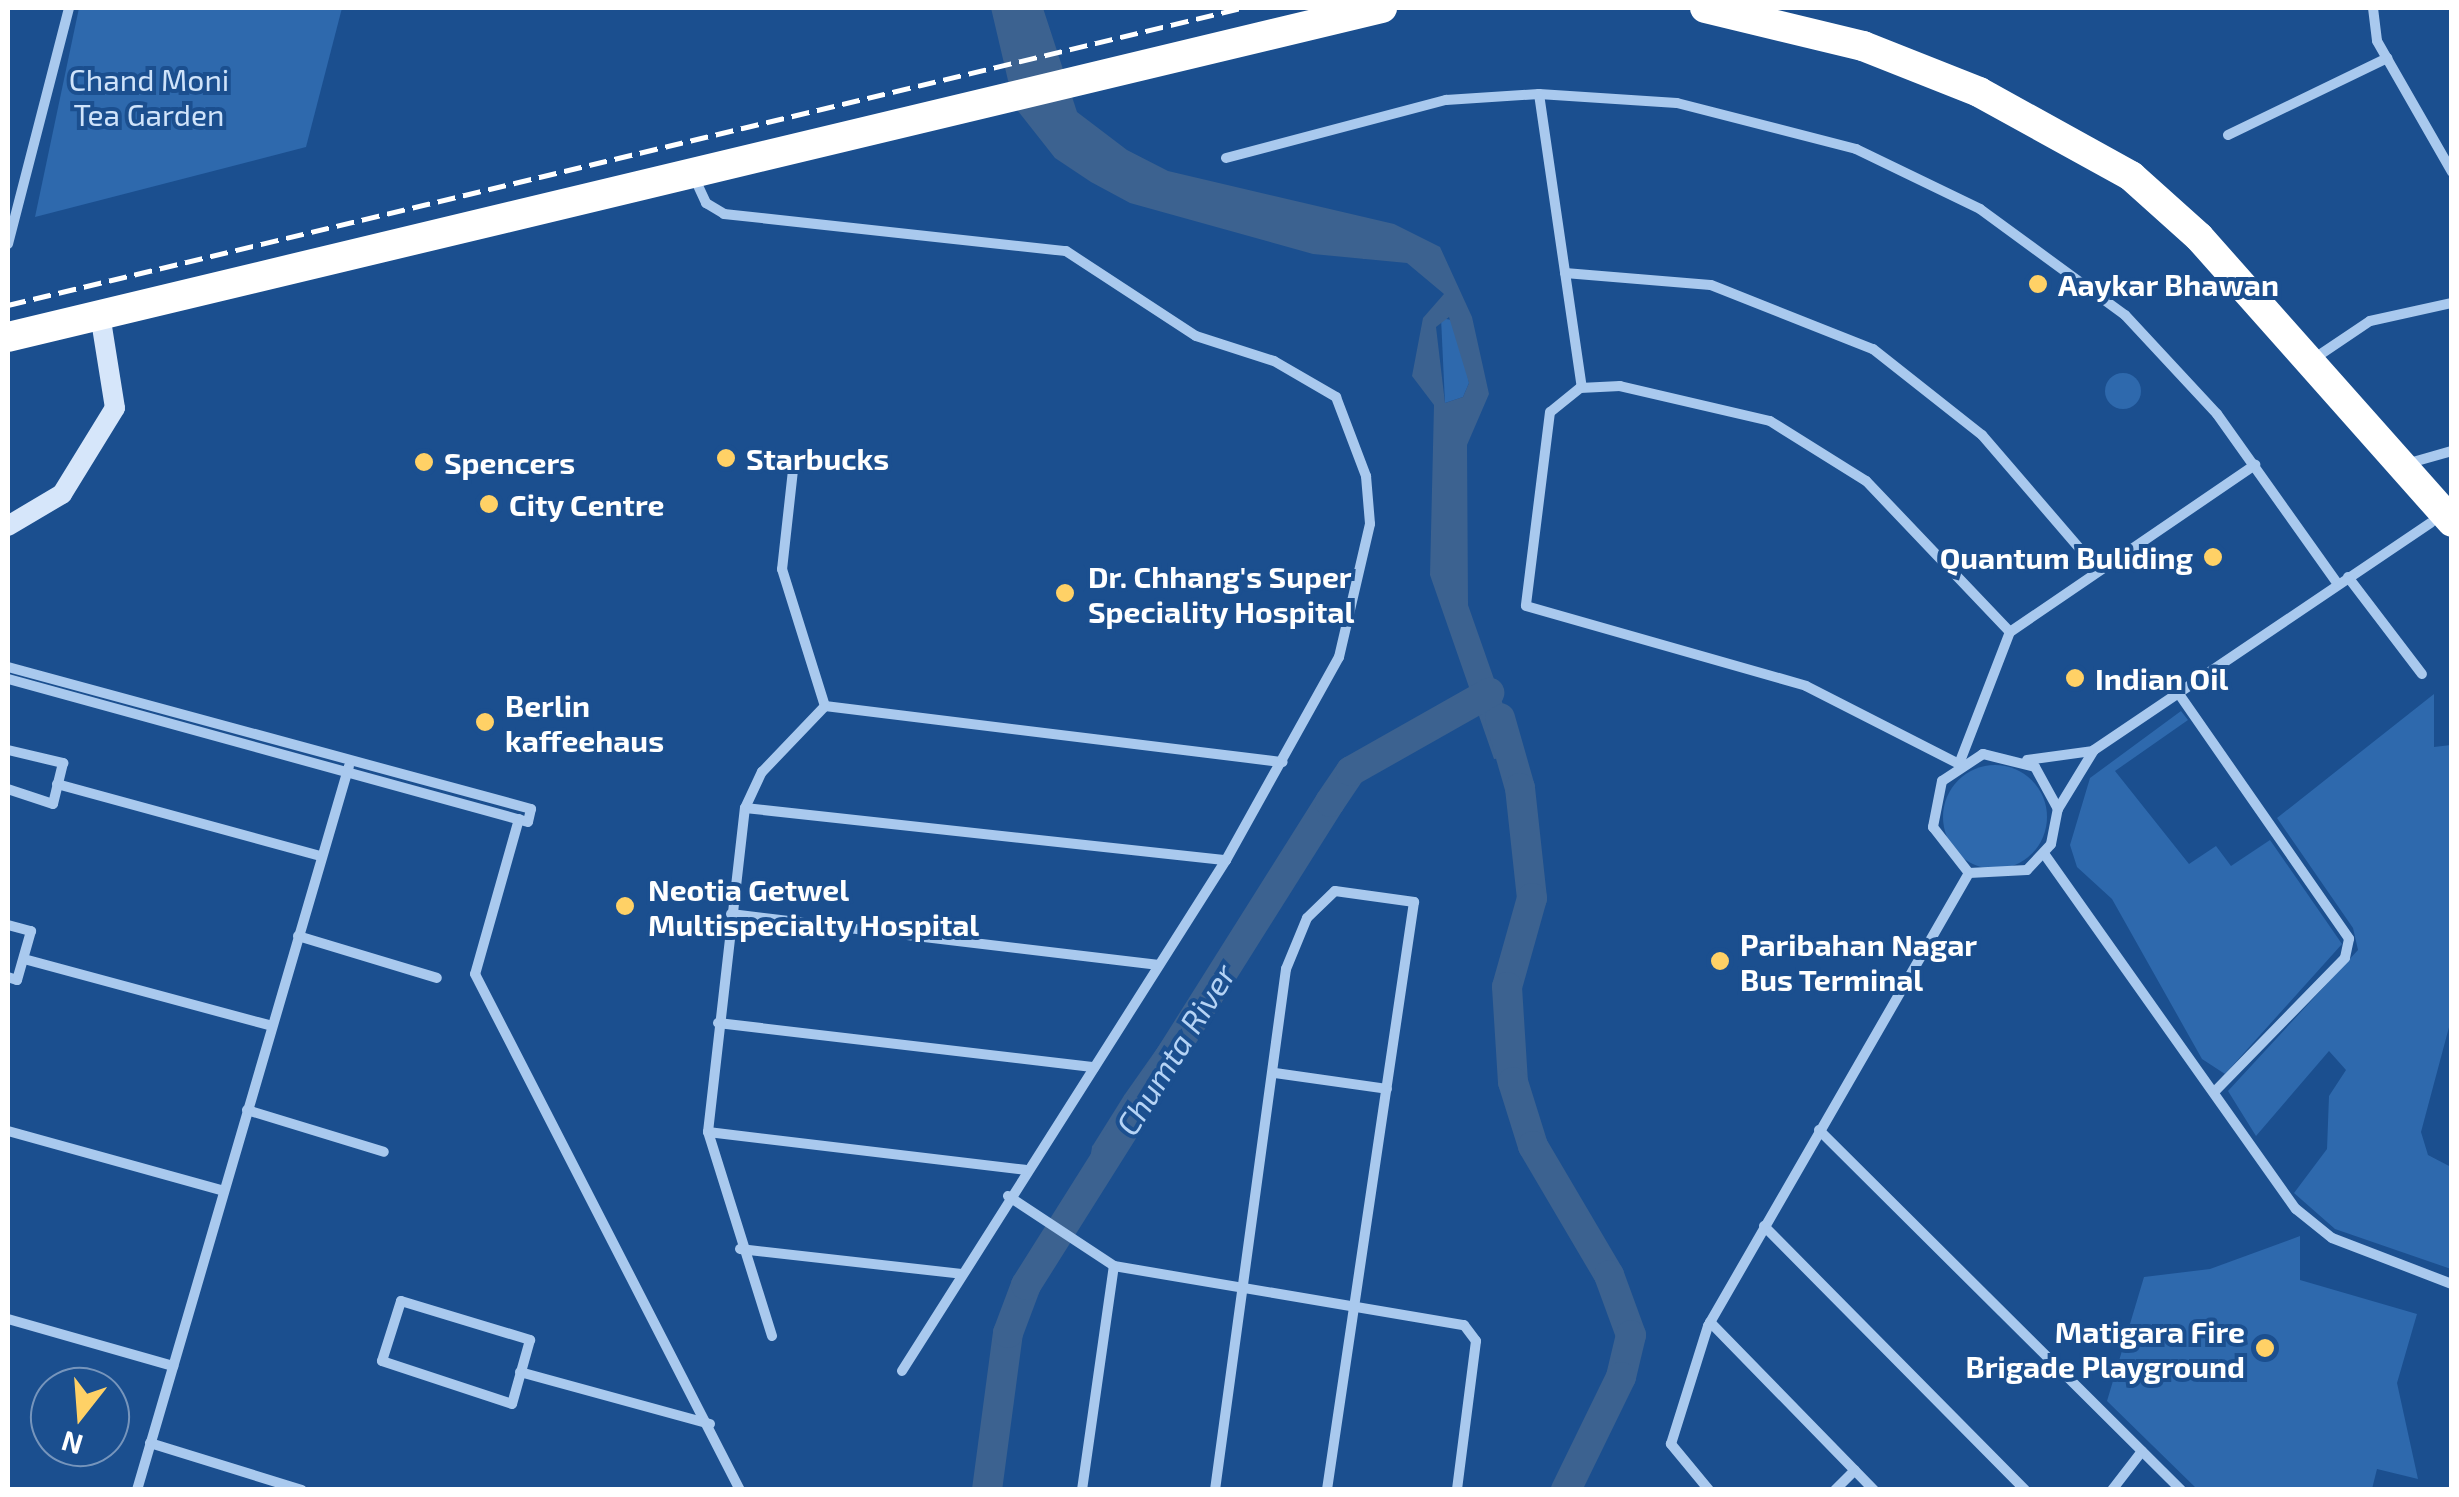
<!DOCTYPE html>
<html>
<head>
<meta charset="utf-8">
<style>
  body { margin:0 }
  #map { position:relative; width:2459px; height:1497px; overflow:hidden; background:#1b4f8f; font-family:"Exo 2",sans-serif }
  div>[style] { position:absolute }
  .green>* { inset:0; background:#2e69ad }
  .round { border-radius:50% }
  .water>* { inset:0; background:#3c6290 }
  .stream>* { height:5px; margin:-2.5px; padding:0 2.5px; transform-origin:2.5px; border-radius:2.5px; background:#3c6290 }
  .river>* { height:30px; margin:-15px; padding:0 15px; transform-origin:15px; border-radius:15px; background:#3c6290 }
  .street>* { height:10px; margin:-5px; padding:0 5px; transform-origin:5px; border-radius:5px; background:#a9c9ee }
  .secondary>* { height:20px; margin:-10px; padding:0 10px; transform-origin:10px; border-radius:10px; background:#d6e6fa }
  .highway>* { height:30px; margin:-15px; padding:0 15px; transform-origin:15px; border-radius:15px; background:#fff }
  .rail>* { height:5px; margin-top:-2.5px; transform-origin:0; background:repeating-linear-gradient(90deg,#fff 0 18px,transparent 0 26px) }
  .dots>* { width:28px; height:28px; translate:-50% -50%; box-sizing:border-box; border:5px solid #1b4f8f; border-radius:50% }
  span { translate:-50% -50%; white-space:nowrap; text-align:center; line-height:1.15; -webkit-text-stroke:8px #1b4f8f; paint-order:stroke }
  .park-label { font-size:30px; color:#cfe3fa }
  .poi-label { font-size:30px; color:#fff; font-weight:700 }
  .left { translate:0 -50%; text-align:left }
  .right { translate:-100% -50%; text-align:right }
  .water-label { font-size:32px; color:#b5d3f5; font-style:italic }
  .frame { position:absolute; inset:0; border:10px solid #fff; pointer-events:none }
  .north { position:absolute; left:30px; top:1367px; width:100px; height:100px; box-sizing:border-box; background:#1b4f8f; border:2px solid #7695bc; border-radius:50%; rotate:197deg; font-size:28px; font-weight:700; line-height:40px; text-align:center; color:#fff }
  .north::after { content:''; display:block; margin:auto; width:35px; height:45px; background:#ffd166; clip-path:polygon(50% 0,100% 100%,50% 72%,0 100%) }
</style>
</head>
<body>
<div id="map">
  <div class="green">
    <i style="clip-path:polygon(79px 8px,342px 8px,306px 147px,35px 217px)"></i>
    <i style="clip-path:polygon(1441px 318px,1457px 321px,1469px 383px,1463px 397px,1445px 403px)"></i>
    <i class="round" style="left:2105px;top:373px;width:36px;height:36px"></i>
    <i style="clip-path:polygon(2434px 694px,2434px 747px,2451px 745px,2452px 1016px,2421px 1132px,2428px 1155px,2451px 1167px,2451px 1269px,2335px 1229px,2294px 1193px,2327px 1149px,2329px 1096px,2346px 1070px,2329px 1051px,2256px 1136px,2228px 1091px,2358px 950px,2353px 928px,2277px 818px)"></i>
    <i style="clip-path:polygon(2181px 711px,2188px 720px,2115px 771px,2189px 864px,2216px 846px,2231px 866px,2270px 840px,2342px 944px,2225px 1074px,2202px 1059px,2112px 899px,2077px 867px,2070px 845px,2090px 778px)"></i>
    <i class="round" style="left:1943px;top:765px;width:104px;height:104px"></i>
    <i style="clip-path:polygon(2300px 1236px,2300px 1280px,2417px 1314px,2397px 1383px,2418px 1479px,2377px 1469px,2372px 1489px,2197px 1489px,2107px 1401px,2144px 1277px,2210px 1269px)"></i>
  </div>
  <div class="water">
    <i style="clip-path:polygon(evenodd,991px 8px,1043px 8px,1077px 112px,1127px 150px,1168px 171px,1394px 224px,1440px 247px,1472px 317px,1489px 394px,1467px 445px,1468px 605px,1521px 756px,1494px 759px,1430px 575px,1434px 405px,1412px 376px,1423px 318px,1444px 294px,1407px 263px,1313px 254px,1130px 203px,1091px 182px,1055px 158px,1014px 106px,991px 8px,1449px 317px,1469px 383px,1463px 397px,1445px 403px,1436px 327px,1449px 317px)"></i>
  </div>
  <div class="stream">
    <i style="left:1086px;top:1192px;width:46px;rotate:-79.9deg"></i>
    <i style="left:1094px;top:1147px;width:60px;rotate:-57.9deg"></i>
    <i style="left:1126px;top:1096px;width:82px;rotate:-55deg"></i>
    <i style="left:1173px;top:1029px;width:27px;rotate:-20deg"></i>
  </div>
  <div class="river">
    <i style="left:1500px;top:718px;width:73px;rotate:74.1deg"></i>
    <i style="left:1520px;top:788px;width:111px;rotate:83.8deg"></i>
    <i style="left:1532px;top:898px;width:92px;rotate:105.7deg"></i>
    <i style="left:1507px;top:987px;width:95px;rotate:86.4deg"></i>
    <i style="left:1513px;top:1082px;width:67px;rotate:72.6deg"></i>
    <i style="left:1533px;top:1146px;width:150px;rotate:59.5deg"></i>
    <i style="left:1609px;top:1275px;width:64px;rotate:69.9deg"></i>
    <i style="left:1631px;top:1335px;width:43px;rotate:103.4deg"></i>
    <i style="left:1621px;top:1377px;width:126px;rotate:116deg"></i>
    <i style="left:987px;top:1490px;width:158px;rotate:-82.4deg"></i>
    <i style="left:1008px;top:1333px;width:51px;rotate:-69.4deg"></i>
    <i style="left:1026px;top:1285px;width:571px;rotate:-57.81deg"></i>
    <i style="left:1330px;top:802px;width:37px;rotate:-56deg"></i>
    <i style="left:1351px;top:771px;width:159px;rotate:-29.5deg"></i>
  </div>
  <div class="street">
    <i style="left:2373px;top:8px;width:33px;rotate:83deg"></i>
    <i style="left:2377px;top:41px;width:151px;rotate:60.2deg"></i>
    <i style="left:1539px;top:94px;width:296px;rotate:81.7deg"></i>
    <i style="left:2228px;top:135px;width:177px;rotate:-25.8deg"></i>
    <i style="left:1226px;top:158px;width:228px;rotate:-14.8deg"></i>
    <i style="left:1446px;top:100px;width:93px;rotate:-3.7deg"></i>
    <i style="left:1539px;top:94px;width:138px;rotate:3.7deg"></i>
    <i style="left:1677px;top:103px;width:185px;rotate:14.4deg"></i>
    <i style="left:1856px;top:149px;width:138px;rotate:25.8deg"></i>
    <i style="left:1980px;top:209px;width:180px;rotate:36.2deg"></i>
    <i style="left:2125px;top:315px;width:135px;rotate:47.1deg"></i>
    <i style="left:2217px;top:414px;width:209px;rotate:54.6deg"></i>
    <i style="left:694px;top:177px;width:29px;rotate:65deg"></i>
    <i style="left:706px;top:203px;width:21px;rotate:31deg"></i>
    <i style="left:724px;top:214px;width:344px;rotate:6.2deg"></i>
    <i style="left:1066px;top:251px;width:155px;rotate:33.2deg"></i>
    <i style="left:1196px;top:336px;width:82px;rotate:17.8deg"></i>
    <i style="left:1274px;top:361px;width:72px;rotate:30.1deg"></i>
    <i style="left:1336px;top:397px;width:85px;rotate:69.2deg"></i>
    <i style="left:1366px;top:476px;width:48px;rotate:85.2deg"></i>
    <i style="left:1370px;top:524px;width:137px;rotate:103.1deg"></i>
    <i style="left:1339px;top:657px;width:232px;rotate:119.1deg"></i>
    <i style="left:1226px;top:860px;width:605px;rotate:122.38deg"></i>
    <i style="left:8px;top:244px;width:244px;rotate:-75.5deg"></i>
    <i style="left:1565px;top:273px;width:146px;rotate:4.7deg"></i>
    <i style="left:1711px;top:285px;width:174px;rotate:21.6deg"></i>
    <i style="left:1873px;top:349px;width:139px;rotate:38.3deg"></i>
    <i style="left:1982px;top:435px;width:179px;rotate:49.3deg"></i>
    <i style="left:2312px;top:360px;width:70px;rotate:-33.9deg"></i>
    <i style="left:2370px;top:321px;width:84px;rotate:-12.4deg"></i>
    <i style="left:794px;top:461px;width:109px;rotate:96.3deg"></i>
    <i style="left:782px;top:569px;width:144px;rotate:72.6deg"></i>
    <i style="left:2406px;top:464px;width:48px;rotate:-15.8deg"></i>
    <i style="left:2348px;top:577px;width:122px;rotate:52.7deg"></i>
    <i style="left:2010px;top:632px;width:209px;rotate:-133.6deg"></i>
    <i style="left:1866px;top:481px;width:113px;rotate:-148deg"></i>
    <i style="left:1770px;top:421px;width:154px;rotate:-166.9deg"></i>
    <i style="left:1620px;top:386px;width:40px;rotate:177.1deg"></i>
    <i style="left:1580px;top:388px;width:38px;rotate:141deg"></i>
    <i style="left:1550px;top:412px;width:195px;rotate:97.1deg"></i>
    <i style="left:1526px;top:606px;width:291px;rotate:15.9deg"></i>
    <i style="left:1806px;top:686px;width:172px;rotate:27deg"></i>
    <i style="left:1959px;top:764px;width:142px;rotate:-68.9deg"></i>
    <i style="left:2010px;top:632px;width:297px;rotate:-34.3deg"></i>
    <i style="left:8px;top:667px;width:542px;rotate:15.19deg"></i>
    <i style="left:531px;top:809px;width:13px;rotate:103deg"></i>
    <i style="left:528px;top:822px;width:539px;rotate:-164.62deg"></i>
    <i style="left:2179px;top:694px;width:298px;rotate:55.2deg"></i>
    <i style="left:2349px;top:939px;width:19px;rotate:102deg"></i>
    <i style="left:2345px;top:958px;width:186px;rotate:134.3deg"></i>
    <i style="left:825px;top:706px;width:461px;rotate:7deg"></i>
    <i style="left:8px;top:750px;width:57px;rotate:13.3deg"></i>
    <i style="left:63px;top:763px;width:42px;rotate:103.7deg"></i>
    <i style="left:53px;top:804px;width:47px;rotate:-161.6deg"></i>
    <i style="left:2027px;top:760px;width:67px;rotate:-7.8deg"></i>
    <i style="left:57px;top:784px;width:274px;rotate:15.3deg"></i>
    <i style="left:745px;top:808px;width:484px;rotate:6.2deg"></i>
    <i style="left:2058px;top:809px;width:48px;rotate:-118.7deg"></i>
    <i style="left:2035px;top:767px;width:54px;rotate:-166deg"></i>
    <i style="left:1983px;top:754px;width:49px;rotate:146.6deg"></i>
    <i style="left:1942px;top:781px;width:47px;rotate:101.1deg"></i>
    <i style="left:1933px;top:827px;width:58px;rotate:52deg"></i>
    <i style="left:1969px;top:873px;width:58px;rotate:-3deg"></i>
    <i style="left:2027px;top:870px;width:35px;rotate:-47deg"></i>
    <i style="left:2051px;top:844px;width:36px;rotate:-79deg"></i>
    <i style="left:2058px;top:809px;width:69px;rotate:-58.6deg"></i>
    <i style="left:2094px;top:750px;width:406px;rotate:-34deg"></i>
    <i style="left:519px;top:819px;width:161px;rotate:105.8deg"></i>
    <i style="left:475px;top:974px;width:580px;rotate:62.82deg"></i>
    <i style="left:2045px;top:855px;width:434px;rotate:54.7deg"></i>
    <i style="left:2296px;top:1209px;width:46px;rotate:38.9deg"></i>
    <i style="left:2332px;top:1238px;width:129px;rotate:21deg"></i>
    <i style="left:731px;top:914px;width:429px;rotate:6.8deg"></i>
    <i style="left:8px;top:925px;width:24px;rotate:15deg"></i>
    <i style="left:31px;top:931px;width:51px;rotate:105.9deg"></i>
    <i style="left:17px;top:980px;width:9px;rotate:-162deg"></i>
    <i style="left:298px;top:936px;width:145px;rotate:16.8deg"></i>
    <i style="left:24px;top:959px;width:257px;rotate:15.1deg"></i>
    <i style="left:718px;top:1023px;width:379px;rotate:6.7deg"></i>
    <i style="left:1275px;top:1073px;width:113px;rotate:8.1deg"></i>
    <i style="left:247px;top:1110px;width:143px;rotate:17deg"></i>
    <i style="left:1819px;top:1130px;width:511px;rotate:44.84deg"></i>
    <i style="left:8px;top:1131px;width:224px;rotate:15.5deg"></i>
    <i style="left:708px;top:1132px;width:319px;rotate:6.8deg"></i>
    <i style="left:1008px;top:1196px;width:127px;rotate:33.4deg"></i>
    <i style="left:1114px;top:1266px;width:355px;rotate:9.6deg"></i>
    <i style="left:1464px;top:1325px;width:20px;rotate:53deg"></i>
    <i style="left:1476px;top:1341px;width:150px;rotate:97.3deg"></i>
    <i style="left:1764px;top:1226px;width:371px;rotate:45.3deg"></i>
    <i style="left:740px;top:1249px;width:223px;rotate:6.4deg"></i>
    <i style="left:401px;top:1301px;width:135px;rotate:16.8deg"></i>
    <i style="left:530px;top:1340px;width:66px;rotate:105.7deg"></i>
    <i style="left:512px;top:1404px;width:137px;rotate:-161.7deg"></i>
    <i style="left:382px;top:1361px;width:63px;rotate:-72.4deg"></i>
    <i style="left:8px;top:1319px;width:172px;rotate:15.9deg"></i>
    <i style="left:1710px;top:1322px;width:235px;rotate:45.7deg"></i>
    <i style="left:772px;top:1336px;width:214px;rotate:-107.4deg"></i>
    <i style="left:708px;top:1132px;width:326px;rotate:-83.5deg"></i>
    <i style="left:745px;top:808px;width:40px;rotate:-65deg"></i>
    <i style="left:762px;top:772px;width:91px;rotate:-46.3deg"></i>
    <i style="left:520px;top:1372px;width:197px;rotate:15.3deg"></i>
    <i style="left:150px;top:1443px;width:159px;rotate:17.2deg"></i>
    <i style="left:137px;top:1490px;width:754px;rotate:-73.68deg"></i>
    <i style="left:1082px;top:1490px;width:226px;rotate:-81.9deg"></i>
    <i style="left:1215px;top:1490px;width:526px;rotate:-82.24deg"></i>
    <i style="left:1286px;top:969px;width:55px;rotate:-67.6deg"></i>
    <i style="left:1307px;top:918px;width:39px;rotate:-44deg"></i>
    <i style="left:1335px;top:891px;width:80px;rotate:7.9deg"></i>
    <i style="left:1414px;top:902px;width:594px;rotate:98.42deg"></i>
    <i style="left:1709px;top:1490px;width:60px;rotate:-129.6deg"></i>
    <i style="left:1671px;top:1444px;width:124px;rotate:-72.6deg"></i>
    <i style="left:1708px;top:1326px;width:523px;rotate:-60.05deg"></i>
    <i style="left:1835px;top:1490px;width:28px;rotate:-45deg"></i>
    <i style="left:2112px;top:1490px;width:49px;rotate:-52.4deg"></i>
  </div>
  <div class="secondary">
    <i style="left:8px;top:526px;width:63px;rotate:-30.7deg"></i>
    <i style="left:62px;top:494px;width:101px;rotate:-58.4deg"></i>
    <i style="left:115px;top:408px;width:95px;rotate:-99.1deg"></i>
  </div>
  <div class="highway">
    <i style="left:1705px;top:8px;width:163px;rotate:13.5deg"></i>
    <i style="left:1863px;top:46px;width:125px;rotate:21.6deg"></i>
    <i style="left:1979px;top:92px;width:174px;rotate:28.9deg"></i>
    <i style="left:2131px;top:176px;width:91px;rotate:41.9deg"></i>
    <i style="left:2199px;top:237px;width:381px;rotate:48.4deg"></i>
    <i style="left:8px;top:337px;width:1413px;rotate:-13.47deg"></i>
  </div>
  <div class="rail">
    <i style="left:8px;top:305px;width:1268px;rotate:-13.54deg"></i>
  </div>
  <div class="dots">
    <i style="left:2038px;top:284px;background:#ffd166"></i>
    <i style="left:726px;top:458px;background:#ffd166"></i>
    <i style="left:424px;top:462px;background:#ffd166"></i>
    <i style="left:489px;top:504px;background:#ffd166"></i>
    <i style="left:2213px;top:557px;background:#ffd166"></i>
    <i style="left:1065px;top:593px;background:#ffd166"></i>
    <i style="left:2075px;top:678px;background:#ffd166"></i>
    <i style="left:485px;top:722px;background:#ffd166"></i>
    <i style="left:625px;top:906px;background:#ffd166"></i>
    <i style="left:1720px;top:961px;background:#ffd166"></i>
    <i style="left:2265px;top:1348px;background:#ffd166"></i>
  </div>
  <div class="park-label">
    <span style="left:149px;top:96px">Chand Moni<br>Tea Garden</span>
  </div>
  <div class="poi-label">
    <span class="left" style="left:2058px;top:284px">Aaykar Bhawan</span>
    <span class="left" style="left:746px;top:458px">Starbucks</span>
    <span class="left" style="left:444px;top:462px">Spencers</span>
    <span class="left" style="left:509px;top:504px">City Centre</span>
    <span class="right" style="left:2193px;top:557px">Quantum Buliding</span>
    <span class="left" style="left:1088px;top:593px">Dr. Chhang's Super<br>Speciality Hospital</span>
    <span class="left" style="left:2095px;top:678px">Indian Oil</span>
    <span class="left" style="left:505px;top:722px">Berlin<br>kaffeehaus</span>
    <span class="left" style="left:648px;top:906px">Neotia Getwel<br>Multispecialty Hospital</span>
    <span class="left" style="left:1740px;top:961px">Paribahan Nagar<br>Bus Terminal</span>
    <span class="right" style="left:2245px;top:1348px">Matigara Fire<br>Brigade Playground</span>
  </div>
  <div class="water-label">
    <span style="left:1175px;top:1049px;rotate:-58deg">Chumta River</span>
  </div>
  <div class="frame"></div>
  <div class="north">N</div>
</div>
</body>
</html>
